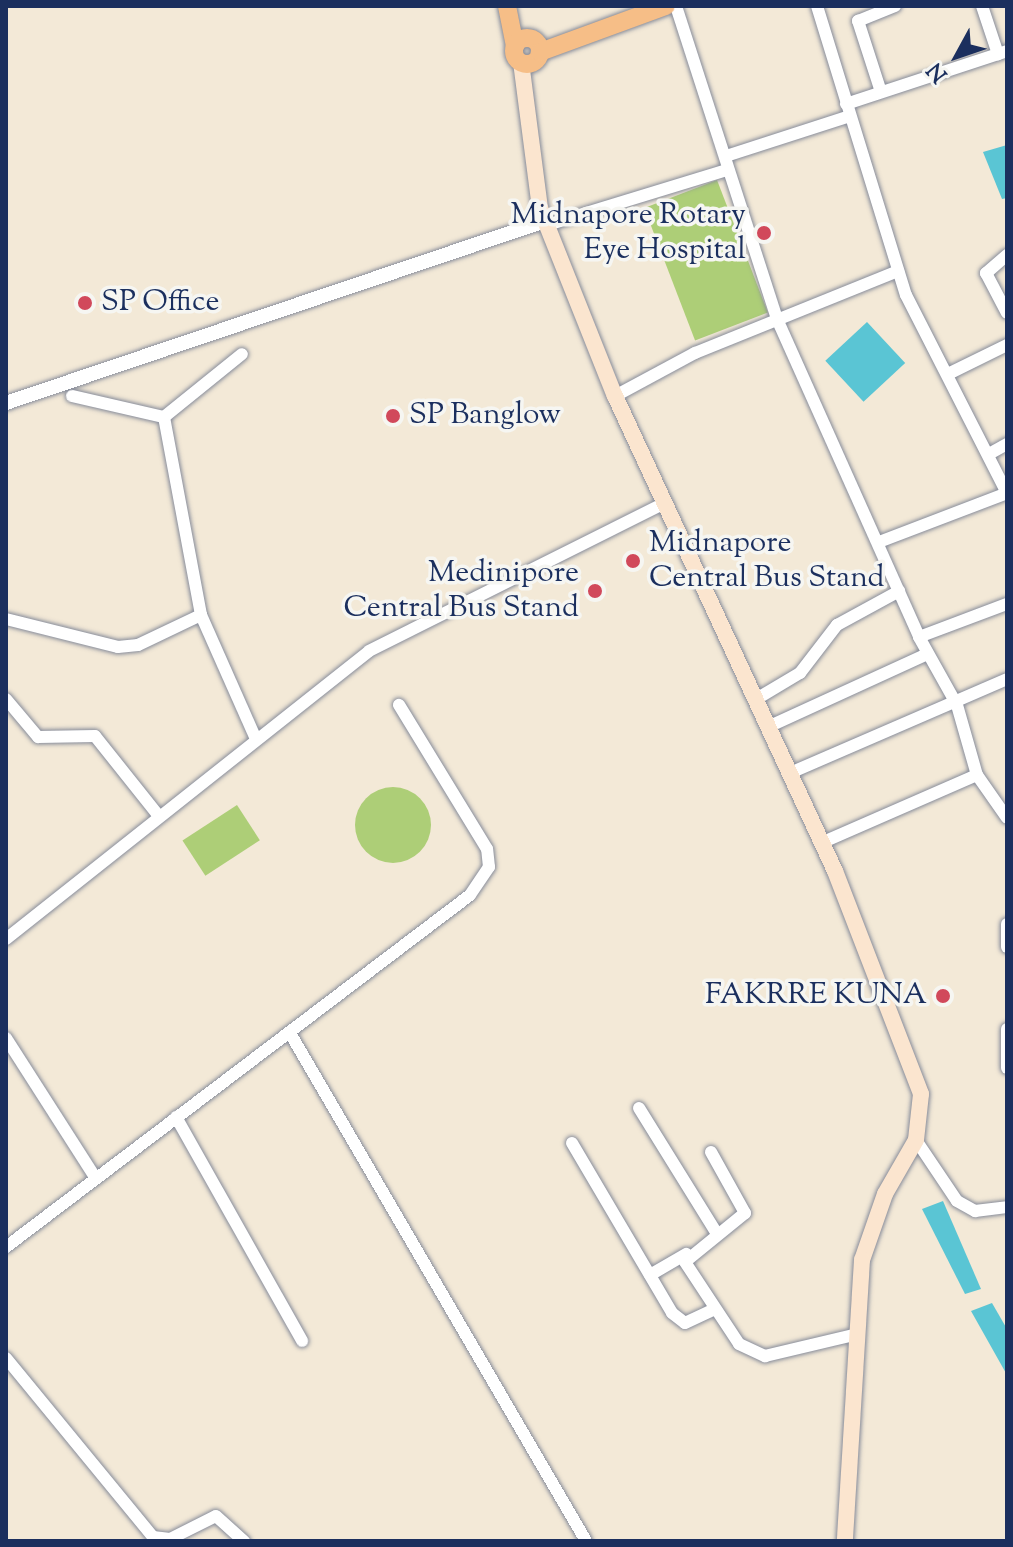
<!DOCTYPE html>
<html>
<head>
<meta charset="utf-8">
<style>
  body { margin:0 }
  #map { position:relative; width:1013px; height:1547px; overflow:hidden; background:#f3e9d7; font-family:"Sorts Mill Goudy",serif }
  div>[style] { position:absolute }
  .green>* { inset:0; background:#adce77; transform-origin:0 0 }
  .round { border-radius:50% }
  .water>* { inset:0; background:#5ac5d4; transform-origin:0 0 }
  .roads { filter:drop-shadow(0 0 2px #878c9a) drop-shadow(0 0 2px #878c9a) }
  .minor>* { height:12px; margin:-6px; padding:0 6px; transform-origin:6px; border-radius:6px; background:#fff }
  .tertiary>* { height:14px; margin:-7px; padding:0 7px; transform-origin:7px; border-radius:7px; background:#fff }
  .secondary>* { height:16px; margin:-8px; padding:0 8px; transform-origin:8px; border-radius:8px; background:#fbe5cf }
  .primary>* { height:18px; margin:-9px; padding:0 9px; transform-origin:9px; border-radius:9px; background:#f6be87 }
  .primary>.ring { margin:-9px; padding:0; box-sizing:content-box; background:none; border:18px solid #f6be87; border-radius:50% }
  .dots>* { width:22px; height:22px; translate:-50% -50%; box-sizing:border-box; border:4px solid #f6f6f2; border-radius:50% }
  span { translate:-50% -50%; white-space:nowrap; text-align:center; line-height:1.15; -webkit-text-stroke:7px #f6f6f2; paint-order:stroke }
  .poi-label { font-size:30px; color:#1b2f5e }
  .right { translate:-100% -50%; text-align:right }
  .left { translate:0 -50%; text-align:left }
  .frame { position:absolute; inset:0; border:8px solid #1b2f5e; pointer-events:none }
  .north { position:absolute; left:917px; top:16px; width:80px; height:80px; -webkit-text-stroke:6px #f6f6f2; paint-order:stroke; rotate:230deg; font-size:22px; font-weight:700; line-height:32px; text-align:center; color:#1b2f5e }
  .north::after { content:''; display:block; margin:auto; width:28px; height:36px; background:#1b2f5e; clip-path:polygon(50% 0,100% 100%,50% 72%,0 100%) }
</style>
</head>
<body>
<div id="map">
  <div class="green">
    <i style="left:717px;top:180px;width:142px;height:78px;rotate:69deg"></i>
    <i class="round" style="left:355px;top:787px;width:76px;height:76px"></i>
    <i style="left:237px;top:805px;width:42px;height:65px;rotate:57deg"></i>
  </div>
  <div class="water">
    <i style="clip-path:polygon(1007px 145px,1007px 198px,1002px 199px,983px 152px)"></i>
    <i style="left:867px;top:322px;width:56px;height:57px;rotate:47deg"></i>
    <i style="clip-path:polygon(943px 1201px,981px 1289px,965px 1294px,922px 1209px)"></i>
    <i style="clip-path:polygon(992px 1303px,1007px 1329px,1007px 1375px,971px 1311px)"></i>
  </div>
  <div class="roads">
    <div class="minor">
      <i style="left:676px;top:6px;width:329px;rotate:72.1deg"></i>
      <i style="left:777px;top:319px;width:348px;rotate:65.9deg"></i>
      <i style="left:919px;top:637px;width:78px;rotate:60.8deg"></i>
      <i style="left:957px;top:705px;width:73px;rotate:74.1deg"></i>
      <i style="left:977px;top:775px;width:52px;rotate:55.1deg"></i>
      <i style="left:817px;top:6px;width:302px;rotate:72.9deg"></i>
      <i style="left:906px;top:295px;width:222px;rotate:63deg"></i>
      <i style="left:982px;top:6px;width:51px;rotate:71.6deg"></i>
      <i style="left:881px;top:92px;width:75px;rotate:-107.9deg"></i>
      <i style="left:858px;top:21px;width:40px;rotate:-22deg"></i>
      <i style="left:846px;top:104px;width:169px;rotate:-18.2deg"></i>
      <i style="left:726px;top:156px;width:130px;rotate:-17.9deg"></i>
      <i style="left:547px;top:225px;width:188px;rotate:-17deg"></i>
      <i style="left:1007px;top:255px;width:28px;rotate:139deg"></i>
      <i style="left:986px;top:273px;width:45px;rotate:62.3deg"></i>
      <i style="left:948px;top:374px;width:66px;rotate:-26.2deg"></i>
      <i style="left:72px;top:396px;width:94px;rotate:12.9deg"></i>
      <i style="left:164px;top:417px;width:201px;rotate:79.4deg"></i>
      <i style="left:615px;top:396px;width:91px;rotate:-28.3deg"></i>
      <i style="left:695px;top:353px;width:219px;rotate:-22deg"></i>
      <i style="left:164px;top:417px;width:100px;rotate:-38.9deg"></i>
      <i style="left:989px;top:454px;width:21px;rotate:-29deg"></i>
      <i style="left:879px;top:542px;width:137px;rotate:-20.9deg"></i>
      <i style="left:6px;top:619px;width:115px;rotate:14deg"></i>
      <i style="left:118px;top:647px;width:20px;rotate:-6deg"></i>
      <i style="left:138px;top:645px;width:70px;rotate:-25.5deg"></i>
      <i style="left:201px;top:615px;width:133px;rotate:66.1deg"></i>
      <i style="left:919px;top:637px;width:94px;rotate:-20.6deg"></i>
      <i style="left:758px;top:698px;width:49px;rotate:-30.8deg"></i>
      <i style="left:800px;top:673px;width:61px;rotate:-52.4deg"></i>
      <i style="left:837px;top:625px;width:71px;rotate:-28.7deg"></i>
      <i style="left:6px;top:699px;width:50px;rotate:49.9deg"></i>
      <i style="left:38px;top:737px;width:57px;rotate:-1deg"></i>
      <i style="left:95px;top:736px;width:101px;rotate:51.4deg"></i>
      <i style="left:770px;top:726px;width:173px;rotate:-24.6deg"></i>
      <i style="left:790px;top:773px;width:236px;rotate:-23.4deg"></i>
      <i style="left:821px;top:843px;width:170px;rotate:-23.6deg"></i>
      <i style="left:1007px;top:924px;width:23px;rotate:90deg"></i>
      <i style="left:6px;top:939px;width:463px;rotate:-38.4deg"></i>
      <i style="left:369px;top:651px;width:330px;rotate:-26.6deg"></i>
      <i style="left:1007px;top:1029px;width:39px;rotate:90deg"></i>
      <i style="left:290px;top:1033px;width:588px;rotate:59.77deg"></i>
      <i style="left:6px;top:1038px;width:165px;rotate:57.4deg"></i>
      <i style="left:639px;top:1108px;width:148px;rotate:58.2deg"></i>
      <i style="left:176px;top:1117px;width:257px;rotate:60.6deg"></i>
      <i style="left:916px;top:1140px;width:73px;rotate:56.1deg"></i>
      <i style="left:957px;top:1201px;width:21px;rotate:29deg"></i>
      <i style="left:975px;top:1211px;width:32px;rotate:-7deg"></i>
      <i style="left:572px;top:1143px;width:197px;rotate:59.5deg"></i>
      <i style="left:672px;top:1313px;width:16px;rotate:38deg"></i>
      <i style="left:685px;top:1323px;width:33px;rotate:-25deg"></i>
      <i style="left:711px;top:1152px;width:70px;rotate:60.9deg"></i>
      <i style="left:745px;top:1213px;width:77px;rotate:140.8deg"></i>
      <i style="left:685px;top:1262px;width:98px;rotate:56.6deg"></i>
      <i style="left:739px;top:1344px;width:29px;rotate:25deg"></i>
      <i style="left:765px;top:1356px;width:91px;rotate:-13.3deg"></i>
      <i style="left:6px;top:1247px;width:582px;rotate:-37.18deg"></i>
      <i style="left:470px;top:895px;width:34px;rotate:-56deg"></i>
      <i style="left:489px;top:867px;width:18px;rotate:-96deg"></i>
      <i style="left:487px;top:849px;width:169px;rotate:-121.4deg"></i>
      <i style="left:650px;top:1275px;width:42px;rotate:-30.3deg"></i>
      <i style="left:6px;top:1358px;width:232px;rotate:50.6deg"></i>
      <i style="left:153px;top:1537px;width:17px;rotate:7deg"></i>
      <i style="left:170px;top:1539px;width:51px;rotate:-26.6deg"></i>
      <i style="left:216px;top:1516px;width:38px;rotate:42deg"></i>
    </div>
    <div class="tertiary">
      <i style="left:6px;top:403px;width:569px;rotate:-18.66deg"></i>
    </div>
    <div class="secondary">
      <i style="left:521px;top:62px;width:147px;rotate:82.6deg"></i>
      <i style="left:540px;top:208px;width:202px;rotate:68.3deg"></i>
      <i style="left:615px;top:396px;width:523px;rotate:65.15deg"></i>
      <i style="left:835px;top:871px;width:239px;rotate:68.9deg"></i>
      <i style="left:921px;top:1094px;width:46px;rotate:96.2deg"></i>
      <i style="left:916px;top:1140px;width:62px;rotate:119.9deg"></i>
      <i style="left:885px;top:1194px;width:70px;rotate:109.2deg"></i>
      <i style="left:862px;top:1260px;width:282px;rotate:93.5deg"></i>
    </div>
    <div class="primary">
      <i style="left:507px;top:6px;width:41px;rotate:78.7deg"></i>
      <i class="ring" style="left:514px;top:38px;width:8px;height:8px"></i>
      <i style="left:540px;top:52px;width:134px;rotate:-20.1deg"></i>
    </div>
  </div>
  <div class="dots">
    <i style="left:764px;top:233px;background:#d1495b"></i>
    <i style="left:85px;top:303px;background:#d1495b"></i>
    <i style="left:393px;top:416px;background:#d1495b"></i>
    <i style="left:633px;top:561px;background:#d1495b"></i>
    <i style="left:595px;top:591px;background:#d1495b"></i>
    <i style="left:943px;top:996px;background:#d1495b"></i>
  </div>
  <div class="poi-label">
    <span class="right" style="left:746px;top:233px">Midnapore Rotary<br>Eye Hospital</span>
    <span class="left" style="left:101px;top:303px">SP Office</span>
    <span class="left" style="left:409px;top:416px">SP Banglow</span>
    <span class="left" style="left:649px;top:561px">Midnapore<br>Central Bus Stand</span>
    <span class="right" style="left:579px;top:591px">Medinipore<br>Central Bus Stand</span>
    <span class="right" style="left:927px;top:996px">FAKRRE KUNA</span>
  </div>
  <div class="frame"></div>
  <div class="north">N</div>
</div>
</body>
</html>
